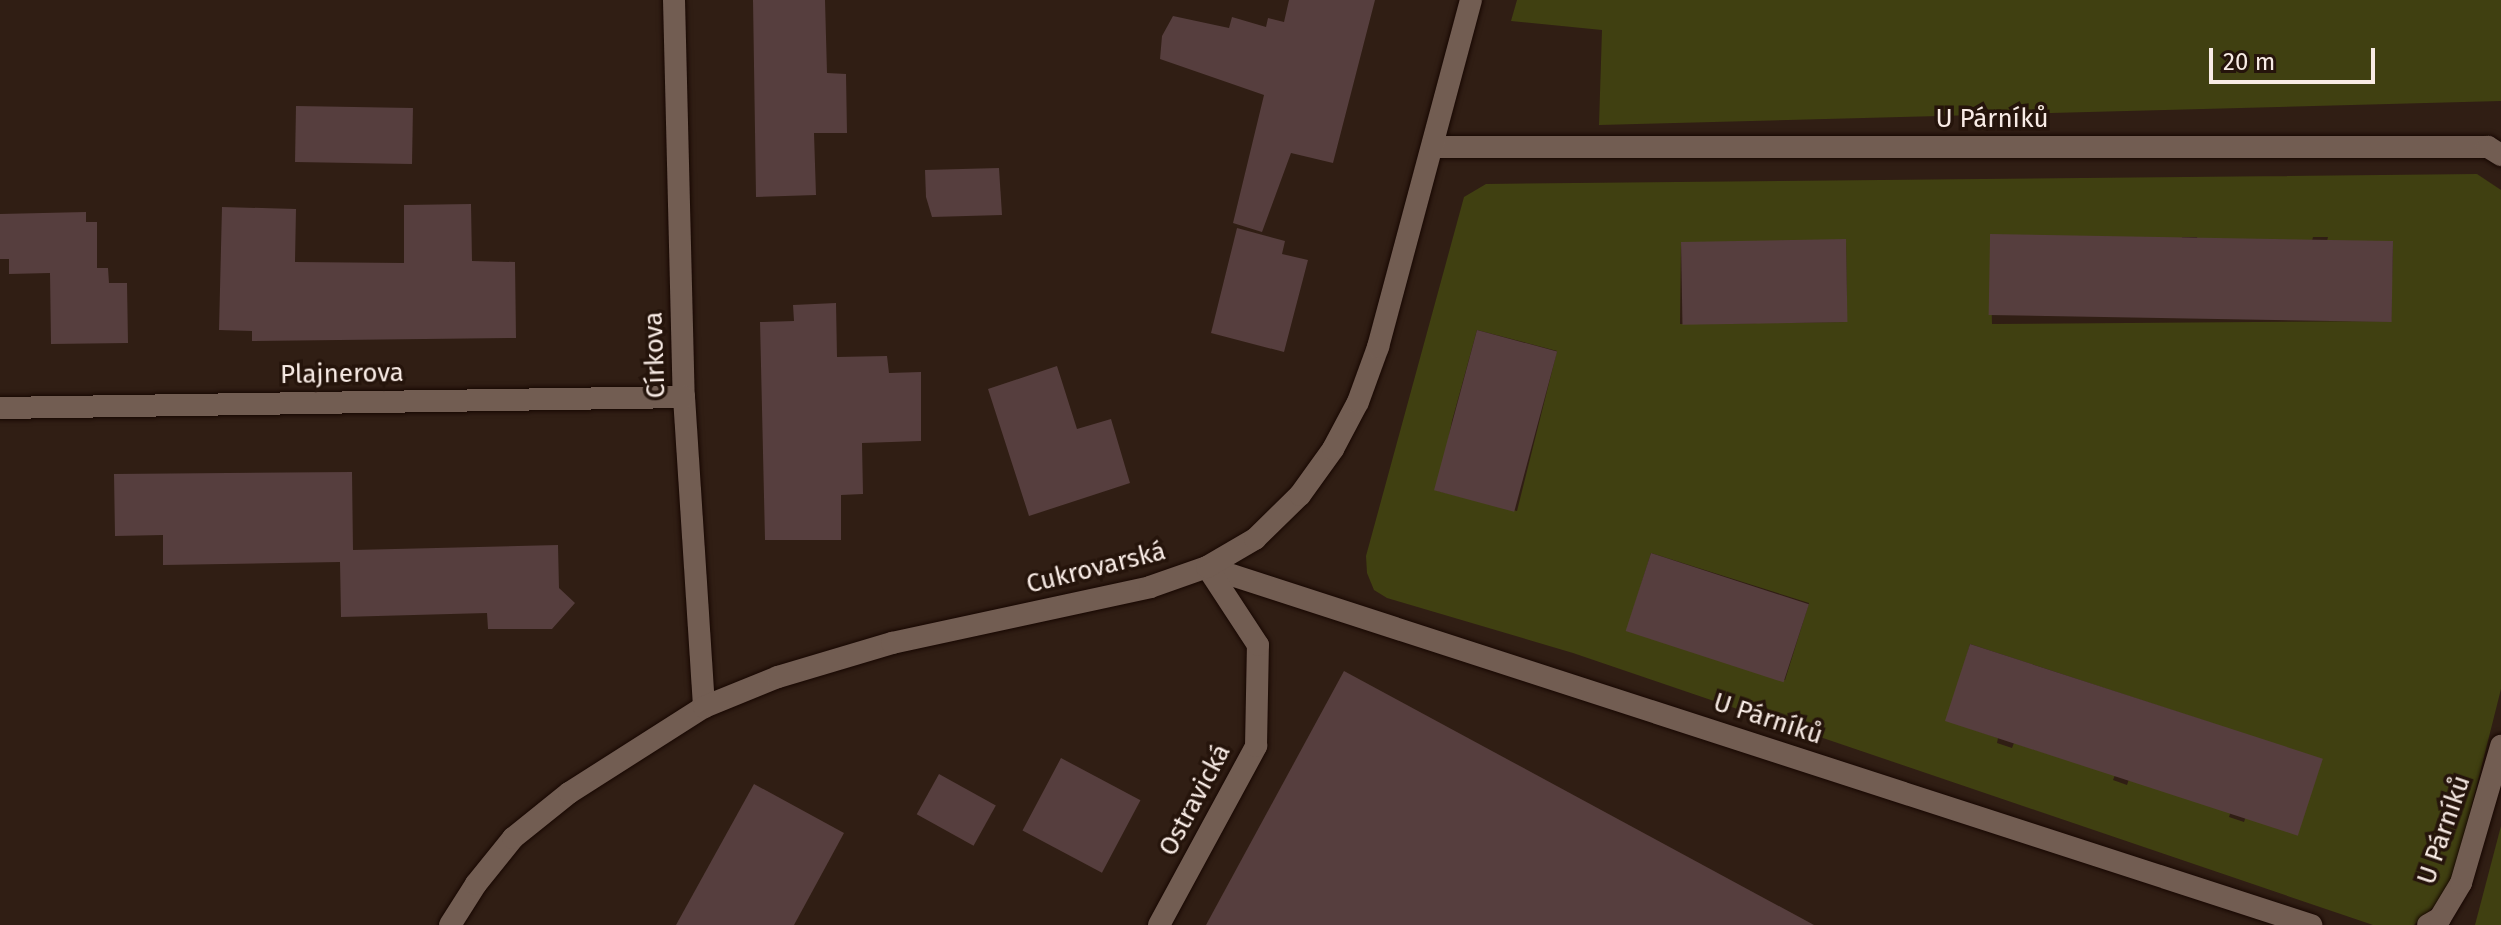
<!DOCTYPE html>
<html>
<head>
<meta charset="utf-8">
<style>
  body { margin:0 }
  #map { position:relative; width:2501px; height:925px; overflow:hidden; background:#301e14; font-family:"Fira Sans",sans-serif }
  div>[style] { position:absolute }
  .green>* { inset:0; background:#404011 }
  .building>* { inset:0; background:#563e3e; transform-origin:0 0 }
  .roads { filter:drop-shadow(0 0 2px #170702) drop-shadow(0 0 2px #170702) }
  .minor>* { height:22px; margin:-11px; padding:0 11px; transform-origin:11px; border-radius:11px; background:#725d52 }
  .tertiary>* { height:22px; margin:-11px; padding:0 11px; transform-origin:11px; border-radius:11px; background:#725d52 }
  span { translate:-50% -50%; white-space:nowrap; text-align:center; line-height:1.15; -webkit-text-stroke:7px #25140b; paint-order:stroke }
  .street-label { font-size:26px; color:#f8ebe5 }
  .scale { position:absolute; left:2209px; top:48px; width:166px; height:36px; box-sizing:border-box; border:4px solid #f8ebe5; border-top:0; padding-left:10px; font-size:24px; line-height:28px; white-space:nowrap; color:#f8ebe5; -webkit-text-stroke:6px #25140b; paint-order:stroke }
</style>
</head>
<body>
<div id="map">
  <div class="green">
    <i style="clip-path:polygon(1517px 0,2501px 0,2501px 101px,1599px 125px,1602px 30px,1511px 21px)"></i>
    <i style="clip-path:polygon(evenodd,2477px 174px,2501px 190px,2501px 689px,2450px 892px,2414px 925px,2373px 925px,1573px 653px,1387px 598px,1374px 590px,1367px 573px,1366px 556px,1464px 197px,1486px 184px,2477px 174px,2182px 237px,2197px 237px,2198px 242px,2312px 241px,2313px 237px,2328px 237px,2327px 241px,2393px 241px,2391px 321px,1992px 324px,1990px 244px,2050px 243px,2051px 238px,2067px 238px,2068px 243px,2182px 242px,2182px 237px,2477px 174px,1846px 240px,1847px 322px,1680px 324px,1681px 243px,1846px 240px,2477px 174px,1477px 330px,1557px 351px,1517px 511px,1438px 491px,1452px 421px,1477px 330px,2477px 174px,1651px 553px,1809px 603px,1785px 680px,1627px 630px,1651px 553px,2477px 174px,1970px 644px,2202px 720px,2321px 761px,2246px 816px,2244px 822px,2229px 817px,2231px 811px,2129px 779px,2127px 785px,2113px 780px,2115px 775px,2014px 743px,2012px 748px,1997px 743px,1998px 738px,1948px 721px,1970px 644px)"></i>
    <i style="clip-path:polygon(2501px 826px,2501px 925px,2475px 925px)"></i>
  </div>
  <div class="building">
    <i style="clip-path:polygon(753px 0,825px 0,827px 73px,846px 74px,847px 133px,814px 133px,816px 195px,756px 197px)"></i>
    <i style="clip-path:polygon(1289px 0,1375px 0,1333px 163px,1291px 153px,1262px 232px,1233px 223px,1264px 95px,1160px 59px,1162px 36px,1173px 16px,1229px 28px,1232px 17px,1266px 27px,1268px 18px,1284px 22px)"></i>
    <i style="left:296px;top:106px;width:117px;height:56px;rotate:1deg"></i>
    <i style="clip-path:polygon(999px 168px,1002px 215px,932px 217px,926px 197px,925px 170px)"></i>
    <i style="clip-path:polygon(471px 204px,472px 261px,515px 262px,516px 338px,252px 341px,252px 331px,219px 330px,222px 207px,296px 209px,295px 262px,404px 263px,404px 205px)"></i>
    <i style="clip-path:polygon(86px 212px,86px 222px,97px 222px,97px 268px,108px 268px,109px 283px,127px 283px,128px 343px,51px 344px,50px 273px,9px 274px,9px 259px,0 259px,0 214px)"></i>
    <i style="clip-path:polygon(1237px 228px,1285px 241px,1282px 254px,1308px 260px,1284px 352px,1211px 333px)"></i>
    <i style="left:1846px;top:239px;width:83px;height:165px;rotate:89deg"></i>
    <i style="left:2393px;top:241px;width:81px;height:403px;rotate:91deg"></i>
    <i style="clip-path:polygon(836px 303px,837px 357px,887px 356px,889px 373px,921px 372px,921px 441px,862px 443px,863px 494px,841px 495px,841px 540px,765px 540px,760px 322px,794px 321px,793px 305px)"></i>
    <i style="left:1477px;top:330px;width:83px;height:166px;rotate:15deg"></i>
    <i style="clip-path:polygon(1057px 366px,1077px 429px,1111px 419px,1130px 483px,1029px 516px,988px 389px)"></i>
    <i style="clip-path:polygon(352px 472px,353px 550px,558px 545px,559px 588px,575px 603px,552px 629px,488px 629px,487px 613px,341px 617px,340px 562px,163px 565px,163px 535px,115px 536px,114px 474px)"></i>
    <i style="left:1651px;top:553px;width:166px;height:82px;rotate:18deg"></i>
    <i style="left:1970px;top:644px;width:371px;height:81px;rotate:18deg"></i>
    <i style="clip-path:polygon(1344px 671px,1814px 925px,1206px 925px)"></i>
    <i style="left:1061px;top:758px;width:90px;height:82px;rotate:28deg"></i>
    <i style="left:939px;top:774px;width:65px;height:46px;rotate:29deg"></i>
    <i style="clip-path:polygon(754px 784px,844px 833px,794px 925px,676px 925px)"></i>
  </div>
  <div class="roads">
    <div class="minor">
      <i style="left:674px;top:0;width:397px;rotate:88.6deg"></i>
      <i style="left:684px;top:397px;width:311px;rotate:86.3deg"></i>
      <i style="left:1433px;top:147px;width:1055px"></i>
      <i style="left:2488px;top:147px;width:15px;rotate:32deg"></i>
      <i style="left:0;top:408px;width:684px;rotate:-0.92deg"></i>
      <i style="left:1207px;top:567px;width:1161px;rotate:17.97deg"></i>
      <i style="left:1159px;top:925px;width:204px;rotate:-61.5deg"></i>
      <i style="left:1256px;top:746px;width:101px;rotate:-88.9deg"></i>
      <i style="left:1258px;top:645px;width:93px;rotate:-123.2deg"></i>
      <i style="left:2428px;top:925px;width:14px;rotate:-30deg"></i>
      <i style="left:2440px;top:918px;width:41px;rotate:-59deg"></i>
      <i style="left:2461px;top:883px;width:143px;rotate:-73.7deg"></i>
    </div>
    <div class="tertiary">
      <i style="left:450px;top:925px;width:49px;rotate:-57.6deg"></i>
      <i style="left:476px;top:884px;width:59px;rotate:-51.2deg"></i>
      <i style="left:513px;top:838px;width:72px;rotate:-38.8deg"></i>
      <i style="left:569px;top:793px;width:160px;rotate:-32.5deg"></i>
      <i style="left:704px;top:707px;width:80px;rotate:-22.1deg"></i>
      <i style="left:778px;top:677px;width:119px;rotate:-16.6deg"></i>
      <i style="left:892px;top:643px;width:264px;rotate:-12.2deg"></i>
      <i style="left:1150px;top:587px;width:60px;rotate:-19.3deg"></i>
      <i style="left:1207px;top:567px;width:56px;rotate:-30.3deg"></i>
      <i style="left:1255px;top:539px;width:63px;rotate:-44.4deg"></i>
      <i style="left:1300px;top:495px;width:57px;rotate:-54.3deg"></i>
      <i style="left:1333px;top:449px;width:53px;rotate:-62deg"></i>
      <i style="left:1358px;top:402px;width:59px;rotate:-70deg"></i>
      <i style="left:1378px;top:347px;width:359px;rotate:-75deg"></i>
    </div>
  </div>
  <div class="street-label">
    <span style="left:1992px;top:119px">U Párníků</span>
    <span style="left:655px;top:355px;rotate:-92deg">Církova</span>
    <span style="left:342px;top:374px;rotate:-1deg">Plajnerova</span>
    <span style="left:1096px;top:568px;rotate:-14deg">Cukrovarská</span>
    <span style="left:1768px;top:719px;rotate:18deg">U Párníků</span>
    <span style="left:1195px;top:800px;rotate:-62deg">Ostravická</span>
    <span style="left:2444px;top:830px;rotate:-71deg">U Párníků</span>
  </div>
  <div class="scale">20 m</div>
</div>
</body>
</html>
